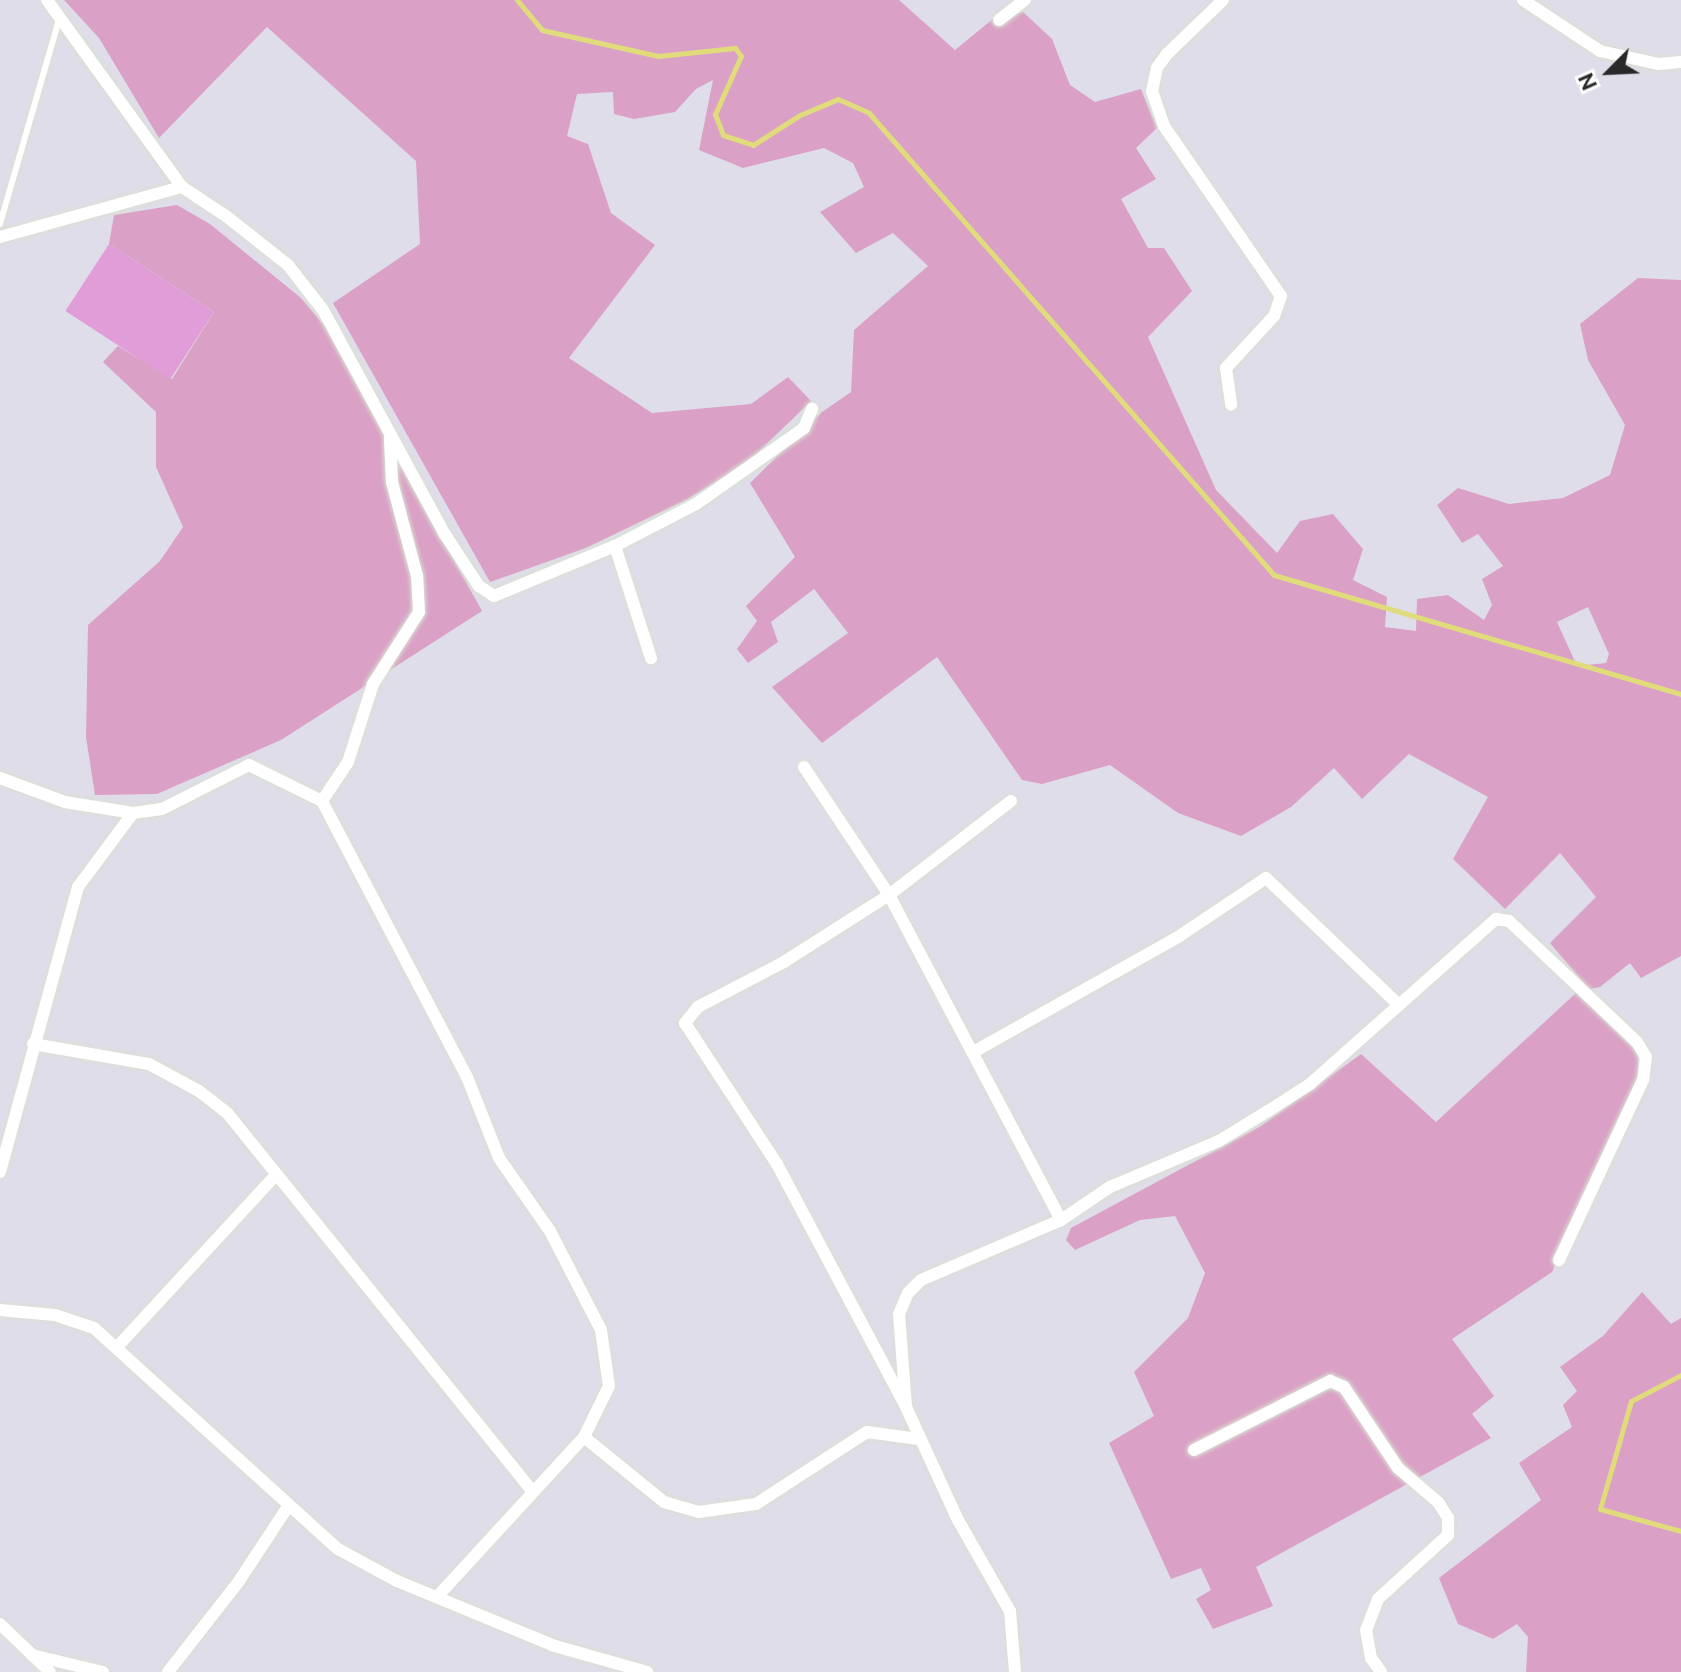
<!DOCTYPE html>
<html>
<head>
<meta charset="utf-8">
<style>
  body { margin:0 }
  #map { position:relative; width:1681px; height:1672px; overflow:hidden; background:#e0ddea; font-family:Ubuntu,sans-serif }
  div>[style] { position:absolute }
  .green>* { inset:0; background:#daa0c5 }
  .pitch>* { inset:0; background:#e09dd8; transform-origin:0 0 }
  .stream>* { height:5px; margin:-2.5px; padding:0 2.5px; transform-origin:2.5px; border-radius:2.5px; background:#e0dc7c }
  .roads { filter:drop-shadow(0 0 2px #d9e0d2) drop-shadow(0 0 2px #d9e0d2) }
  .lane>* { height:6px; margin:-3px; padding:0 3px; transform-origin:3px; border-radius:3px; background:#fff }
  .street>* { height:12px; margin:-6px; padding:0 6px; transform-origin:6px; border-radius:6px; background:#fff }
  span { translate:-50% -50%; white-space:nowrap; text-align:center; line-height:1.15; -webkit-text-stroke:6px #fff; paint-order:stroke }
  .north { position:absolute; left:1569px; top:32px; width:80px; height:80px; -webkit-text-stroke:6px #fff; paint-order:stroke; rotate:246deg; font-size:22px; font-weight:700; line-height:32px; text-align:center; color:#292929 }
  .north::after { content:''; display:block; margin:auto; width:28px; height:36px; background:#292929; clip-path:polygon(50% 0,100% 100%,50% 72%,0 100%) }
</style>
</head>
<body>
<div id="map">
  <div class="green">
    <i style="clip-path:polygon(evenodd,64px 0,899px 0,955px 50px,994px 18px,1023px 12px,1052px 39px,1070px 85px,1095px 102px,1141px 89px,1157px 128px,1136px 148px,1156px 179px,1121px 199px,1148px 248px,1164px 248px,1192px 291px,1148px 337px,1216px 490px,1277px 553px,1300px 521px,1333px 514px,1363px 549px,1353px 580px,1387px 597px,1385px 627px,1416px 631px,1417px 599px,1448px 595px,1484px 620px,1492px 605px,1482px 579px,1503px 566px,1478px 534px,1462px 543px,1437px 505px,1458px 488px,1509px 504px,1563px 498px,1610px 475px,1625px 425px,1588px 360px,1580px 324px,1638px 278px,1681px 280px,1681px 956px,1641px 978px,1630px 963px,1600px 987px,1589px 989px,1550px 943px,1596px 897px,1560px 853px,1505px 909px,1453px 859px,1488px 797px,1409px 754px,1362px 799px,1334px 768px,1291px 807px,1241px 836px,1178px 813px,1110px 765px,1042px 784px,1022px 780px,937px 657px,822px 743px,772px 687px,848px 633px,814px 589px,771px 622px,778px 642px,748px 663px,737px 649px,757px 621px,746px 606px,795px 557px,750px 483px,822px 412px,851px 392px,854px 330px,928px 266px,893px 233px,856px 253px,820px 212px,864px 187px,853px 163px,824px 148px,743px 168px,699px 150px,713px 80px,696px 89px,675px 112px,634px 119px,614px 114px,613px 92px,577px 94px,567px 136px,588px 144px,611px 213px,655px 245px,569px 358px,652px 413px,751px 404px,788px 377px,811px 401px,749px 461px,688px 499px,586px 548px,490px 582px,333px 303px,420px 244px,416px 161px,267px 27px,159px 138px,99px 38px,64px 0,1588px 607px,1609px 654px,1606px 663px,1577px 666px,1557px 622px,1588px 607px)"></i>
    <i style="clip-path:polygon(177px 205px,210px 224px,301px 298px,325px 326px,482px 611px,281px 740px,157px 794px,95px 795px,86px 737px,88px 625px,160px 561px,183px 527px,156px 467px,156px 412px,103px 362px,118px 346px,172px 379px,214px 312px,109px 244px,114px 215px)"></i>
    <i style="clip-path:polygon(1576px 993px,1637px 1052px,1640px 1076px,1552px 1272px,1452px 1339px,1494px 1396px,1472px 1414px,1491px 1438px,1256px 1567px,1273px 1606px,1213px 1629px,1196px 1599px,1211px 1590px,1201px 1568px,1171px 1579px,1109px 1443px,1154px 1416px,1134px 1372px,1188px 1318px,1205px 1273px,1175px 1216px,1140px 1220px,1075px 1250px,1066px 1240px,1071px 1228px,1259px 1127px,1361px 1054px,1436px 1122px)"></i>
    <i style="clip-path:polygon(1642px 1292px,1671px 1324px,1681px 1318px,1681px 1672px,1526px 1672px,1528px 1637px,1517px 1624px,1493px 1639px,1458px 1624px,1439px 1578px,1541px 1500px,1519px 1463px,1572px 1427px,1563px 1405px,1577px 1391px,1560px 1367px,1603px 1336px)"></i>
  </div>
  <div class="pitch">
    <i style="left:109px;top:244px;width:125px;height:80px;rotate:33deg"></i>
  </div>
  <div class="stream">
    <i style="left:517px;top:0;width:39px;rotate:50deg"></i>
    <i style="left:542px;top:30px;width:119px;rotate:12.6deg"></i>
    <i style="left:658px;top:56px;width:77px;rotate:-5.9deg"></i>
    <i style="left:735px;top:48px;width:10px;rotate:53deg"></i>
    <i style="left:741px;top:56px;width:64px;rotate:114.1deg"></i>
    <i style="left:715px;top:114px;width:22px;rotate:69deg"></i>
    <i style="left:723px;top:135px;width:32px;rotate:18deg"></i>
    <i style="left:753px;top:145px;width:56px;rotate:-32.6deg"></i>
    <i style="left:800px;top:115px;width:41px;rotate:-22.8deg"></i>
    <i style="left:838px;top:99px;width:34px;rotate:24deg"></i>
    <i style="left:869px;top:113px;width:614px;rotate:48.76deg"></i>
    <i style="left:1274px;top:575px;width:424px;rotate:16.3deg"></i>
    <i style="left:1681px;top:1375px;width:56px;rotate:152.5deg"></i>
    <i style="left:1631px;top:1401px;width:112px;rotate:106deg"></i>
    <i style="left:1600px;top:1509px;width:84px;rotate:15.2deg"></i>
  </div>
  <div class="roads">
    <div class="lane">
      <i style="left:0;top:224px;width:212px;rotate:-73.9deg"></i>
    </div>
    <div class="street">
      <i style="left:47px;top:0;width:231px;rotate:54.2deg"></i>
      <i style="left:1223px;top:0;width:78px;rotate:136deg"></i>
      <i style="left:1167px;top:54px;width:17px;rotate:126deg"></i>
      <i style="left:1157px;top:68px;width:24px;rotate:102deg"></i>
      <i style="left:1152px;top:91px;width:37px;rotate:71deg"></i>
      <i style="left:1164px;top:126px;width:206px;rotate:55.5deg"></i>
      <i style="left:1281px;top:296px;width:21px;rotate:109deg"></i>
      <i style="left:1274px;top:316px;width:71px;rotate:132.7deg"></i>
      <i style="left:1226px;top:368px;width:37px;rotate:82deg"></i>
      <i style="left:1523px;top:0;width:92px;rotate:33.5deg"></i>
      <i style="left:1600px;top:51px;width:59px;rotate:12.6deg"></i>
      <i style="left:1658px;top:64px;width:23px;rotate:-5deg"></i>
      <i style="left:999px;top:20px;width:33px;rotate:-38deg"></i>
      <i style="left:0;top:237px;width:189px;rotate:-15.4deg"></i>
      <i style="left:182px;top:187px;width:53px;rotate:33.4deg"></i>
      <i style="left:226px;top:216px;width:79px;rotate:38.3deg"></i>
      <i style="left:288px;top:265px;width:57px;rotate:52.1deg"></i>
      <i style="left:323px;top:310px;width:254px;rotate:61.5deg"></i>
      <i style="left:444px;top:533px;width:64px;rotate:56.6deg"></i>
      <i style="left:479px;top:586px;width:18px;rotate:34deg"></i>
      <i style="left:494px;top:596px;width:131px;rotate:-22.5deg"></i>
      <i style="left:615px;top:546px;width:91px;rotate:-27.4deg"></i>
      <i style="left:696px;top:504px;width:132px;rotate:-35.1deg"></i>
      <i style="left:804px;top:428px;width:21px;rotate:-67deg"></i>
      <i style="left:615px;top:546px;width:118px;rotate:72.2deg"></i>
      <i style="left:804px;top:767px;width:154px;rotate:56.4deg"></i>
      <i style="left:889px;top:895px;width:368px;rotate:62.1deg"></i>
      <i style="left:0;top:778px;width:69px;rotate:20.3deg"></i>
      <i style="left:65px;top:802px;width:69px;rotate:9.2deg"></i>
      <i style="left:322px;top:801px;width:47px;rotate:-56.3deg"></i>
      <i style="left:348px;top:762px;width:82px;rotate:-72.2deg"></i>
      <i style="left:373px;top:684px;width:85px;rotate:-57.4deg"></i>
      <i style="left:419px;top:612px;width:36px;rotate:-93deg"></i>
      <i style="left:417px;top:576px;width:97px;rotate:-104.9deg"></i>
      <i style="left:392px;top:482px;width:44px;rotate:-92.6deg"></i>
      <i style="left:1011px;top:801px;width:154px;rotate:142.4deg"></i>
      <i style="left:889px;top:895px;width:125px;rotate:147.5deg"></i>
      <i style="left:784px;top:962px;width:97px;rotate:152.4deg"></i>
      <i style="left:698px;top:1007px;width:21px;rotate:129deg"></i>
      <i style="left:685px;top:1023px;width:168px;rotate:56.9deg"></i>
      <i style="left:777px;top:1164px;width:275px;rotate:62deg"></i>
      <i style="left:906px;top:1407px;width:124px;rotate:65.3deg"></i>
      <i style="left:958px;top:1520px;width:105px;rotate:60.3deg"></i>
      <i style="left:1010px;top:1611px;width:61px;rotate:85.3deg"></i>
      <i style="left:33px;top:1044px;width:118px;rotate:9.8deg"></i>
      <i style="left:149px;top:1064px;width:57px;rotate:28.4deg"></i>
      <i style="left:199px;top:1091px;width:37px;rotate:38deg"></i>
      <i style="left:228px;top:1114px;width:483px;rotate:51.1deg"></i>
      <i style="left:975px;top:1051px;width:233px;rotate:-29.3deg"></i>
      <i style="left:1178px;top:937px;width:106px;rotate:-33.8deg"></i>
      <i style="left:1266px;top:878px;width:184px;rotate:43.7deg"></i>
      <i style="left:0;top:1172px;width:295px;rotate:-74.7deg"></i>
      <i style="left:78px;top:887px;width:92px;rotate:-53.4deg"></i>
      <i style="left:133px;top:813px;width:29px;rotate:-8deg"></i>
      <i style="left:162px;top:809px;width:97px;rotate:-26.8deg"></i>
      <i style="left:249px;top:765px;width:81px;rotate:26.3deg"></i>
      <i style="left:322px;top:801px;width:312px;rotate:62.3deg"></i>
      <i style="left:467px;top:1077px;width:87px;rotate:68.4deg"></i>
      <i style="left:499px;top:1158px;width:89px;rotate:55.1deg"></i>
      <i style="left:550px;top:1231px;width:111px;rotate:62.7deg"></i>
      <i style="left:601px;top:1330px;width:57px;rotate:81.9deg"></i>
      <i style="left:609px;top:1386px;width:57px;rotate:116.1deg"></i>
      <i style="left:584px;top:1437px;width:216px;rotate:132.6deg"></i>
      <i style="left:0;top:1310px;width:55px;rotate:5.2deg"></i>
      <i style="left:55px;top:1315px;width:41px;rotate:18.4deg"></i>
      <i style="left:94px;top:1328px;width:329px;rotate:42.2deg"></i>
      <i style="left:338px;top:1549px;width:67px;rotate:28.5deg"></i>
      <i style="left:397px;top:1581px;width:171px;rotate:22.4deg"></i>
      <i style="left:555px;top:1646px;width:96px;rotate:15.8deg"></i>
      <i style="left:118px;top:1346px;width:231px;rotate:-47.3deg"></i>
      <i style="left:906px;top:1407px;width:93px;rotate:-94.3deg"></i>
      <i style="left:899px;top:1314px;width:23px;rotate:-67deg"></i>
      <i style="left:908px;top:1293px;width:18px;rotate:-45deg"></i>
      <i style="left:921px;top:1280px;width:152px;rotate:-23.2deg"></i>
      <i style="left:1061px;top:1220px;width:59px;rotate:-34deg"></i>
      <i style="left:1110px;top:1187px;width:118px;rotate:-22.9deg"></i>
      <i style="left:1219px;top:1141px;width:57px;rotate:-31.5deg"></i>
      <i style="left:1268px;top:1111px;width:50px;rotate:-32.7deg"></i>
      <i style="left:1310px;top:1084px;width:249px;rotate:-41.6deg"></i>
      <i style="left:1496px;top:919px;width:13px;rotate:9deg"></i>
      <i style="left:1509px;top:921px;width:176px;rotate:43.4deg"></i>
      <i style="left:1637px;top:1042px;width:17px;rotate:59deg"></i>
      <i style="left:1646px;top:1057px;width:23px;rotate:97deg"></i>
      <i style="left:1643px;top:1080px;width:199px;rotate:115deg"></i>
      <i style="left:584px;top:1437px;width:103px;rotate:39.1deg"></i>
      <i style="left:664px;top:1502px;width:36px;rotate:16deg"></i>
      <i style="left:699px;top:1512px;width:58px;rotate:-8deg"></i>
      <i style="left:756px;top:1504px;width:132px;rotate:-33deg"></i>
      <i style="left:867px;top:1432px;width:52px;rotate:7.7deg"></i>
      <i style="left:1194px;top:1450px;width:153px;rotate:-26.9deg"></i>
      <i style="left:1330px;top:1381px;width:15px;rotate:23deg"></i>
      <i style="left:1344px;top:1387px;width:97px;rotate:56.3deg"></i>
      <i style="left:1398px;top:1468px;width:52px;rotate:40.4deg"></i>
      <i style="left:1438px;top:1502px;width:19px;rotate:58deg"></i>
      <i style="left:1448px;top:1518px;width:17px;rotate:90deg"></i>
      <i style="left:1448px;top:1535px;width:95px;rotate:137.6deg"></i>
      <i style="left:1378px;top:1599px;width:33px;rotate:111deg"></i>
      <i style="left:1366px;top:1630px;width:28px;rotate:80deg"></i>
      <i style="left:1371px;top:1658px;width:17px;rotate:54deg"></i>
      <i style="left:0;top:1624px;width:69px;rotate:43.8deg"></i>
      <i style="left:32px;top:1655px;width:73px;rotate:13.5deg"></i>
      <i style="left:168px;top:1672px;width:115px;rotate:-52deg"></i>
      <i style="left:239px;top:1581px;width:91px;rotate:-56.7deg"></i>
    </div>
  </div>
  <div class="north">N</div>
</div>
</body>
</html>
